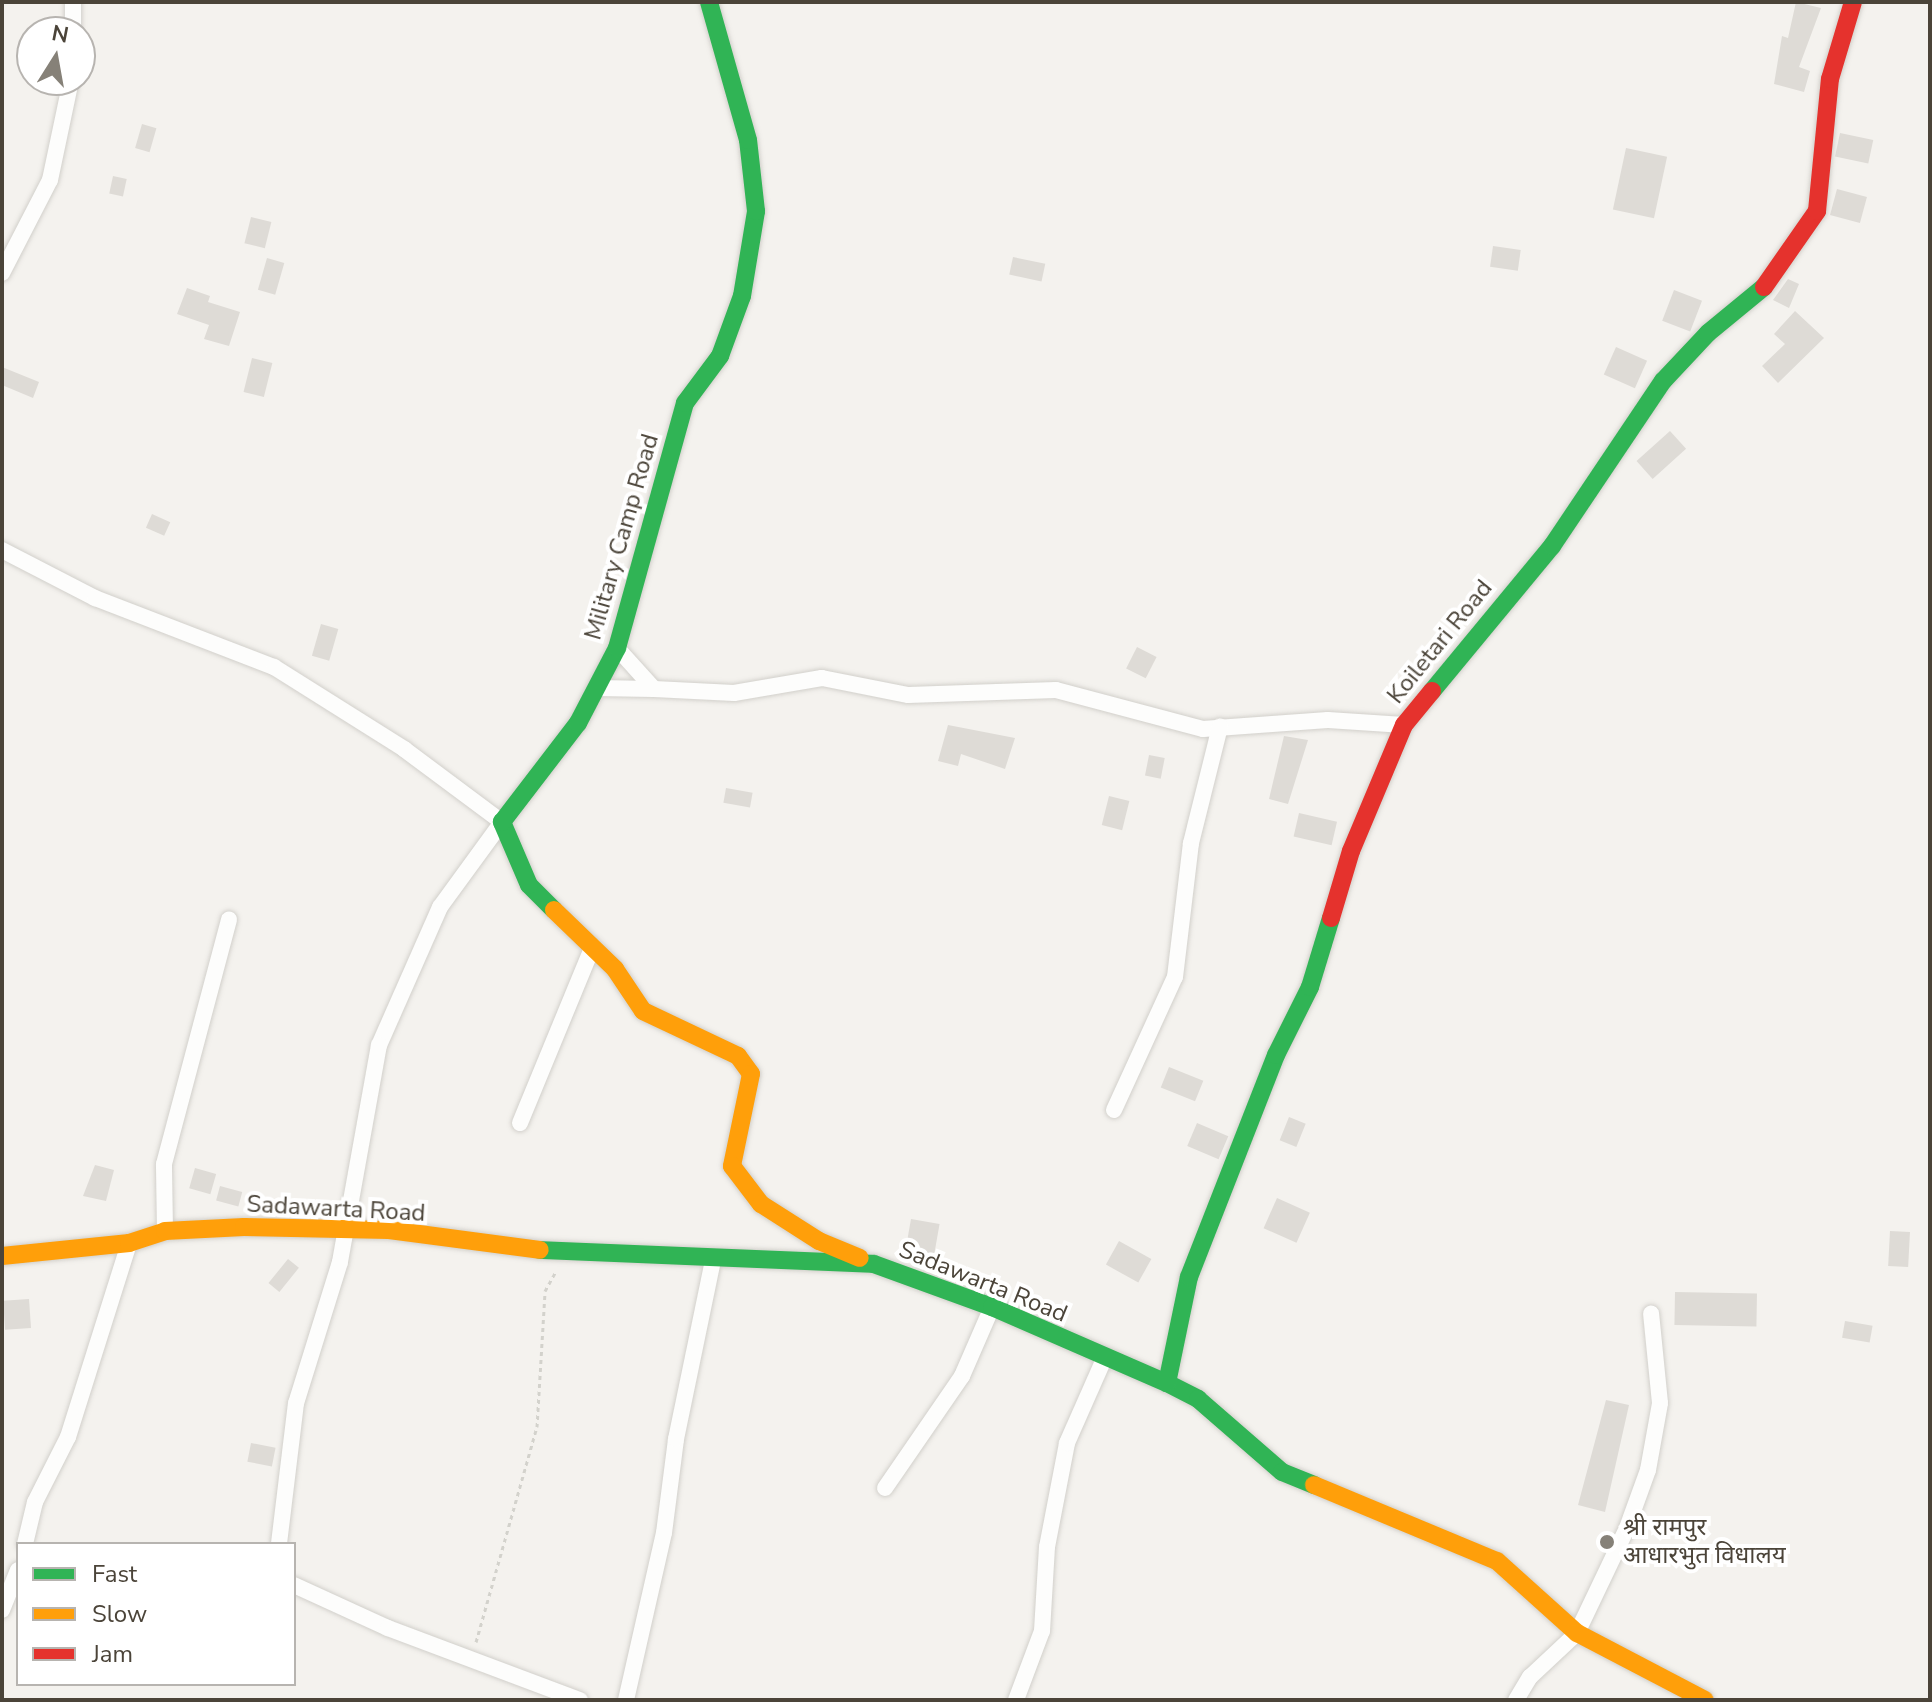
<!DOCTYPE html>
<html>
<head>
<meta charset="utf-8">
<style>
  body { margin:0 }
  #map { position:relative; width:1932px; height:1702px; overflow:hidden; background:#f4f2ee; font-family:"Nunito Sans","Noto Sans Devanagari",sans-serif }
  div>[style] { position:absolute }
  .building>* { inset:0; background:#dedbd6; transform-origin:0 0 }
  .path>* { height:3px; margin-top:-1.5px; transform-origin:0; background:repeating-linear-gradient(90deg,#d3d2cc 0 4px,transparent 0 8px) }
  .roads { filter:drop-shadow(0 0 2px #d2d0cb) drop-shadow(0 0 2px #d2d0cb) }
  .street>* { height:16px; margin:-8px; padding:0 8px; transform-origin:8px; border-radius:8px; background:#fdfdfc }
  .fast>* { height:18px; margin:-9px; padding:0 9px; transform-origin:9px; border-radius:9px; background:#30b455 }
  .slow>* { height:18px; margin:-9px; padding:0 9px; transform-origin:9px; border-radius:9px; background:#ff9f0a }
  .jam>* { height:18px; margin:-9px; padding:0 9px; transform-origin:9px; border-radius:9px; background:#e5322d }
  .dots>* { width:22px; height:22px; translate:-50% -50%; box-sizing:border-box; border:4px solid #fff; border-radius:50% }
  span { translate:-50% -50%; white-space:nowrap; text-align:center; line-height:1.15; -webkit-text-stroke:8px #fff; paint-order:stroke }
  .street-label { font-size:24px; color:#4b4439 }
  .poi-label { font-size:24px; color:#4b4439 }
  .left { translate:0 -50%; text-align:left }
  .frame { position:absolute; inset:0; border:4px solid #4b4439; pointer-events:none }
  .legend { position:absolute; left:16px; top:1542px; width:280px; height:144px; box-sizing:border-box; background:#fff; border:2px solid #b7b4b0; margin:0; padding:10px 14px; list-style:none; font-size:24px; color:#4b4439 }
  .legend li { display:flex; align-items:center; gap:16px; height:40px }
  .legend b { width:40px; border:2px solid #b7b4b0 }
  .north { position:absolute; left:16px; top:16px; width:80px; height:80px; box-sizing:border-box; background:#fff; border:2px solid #b7b4b0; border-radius:50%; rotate:11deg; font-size:22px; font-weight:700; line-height:32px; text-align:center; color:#4b4439 }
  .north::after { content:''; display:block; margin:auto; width:28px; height:36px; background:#868178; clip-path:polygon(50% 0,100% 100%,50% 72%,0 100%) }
</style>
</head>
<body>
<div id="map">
  <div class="building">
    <i style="clip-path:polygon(1796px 2px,1821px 8px,1799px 67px,1810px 71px,1804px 92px,1774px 84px,1782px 36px,1788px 38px)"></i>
    <i style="left:142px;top:124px;width:15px;height:25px;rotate:16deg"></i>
    <i style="left:1840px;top:133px;width:34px;height:24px;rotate:12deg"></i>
    <i style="left:1626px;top:148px;width:42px;height:63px;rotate:12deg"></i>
    <i style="left:113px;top:176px;width:14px;height:18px;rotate:12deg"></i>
    <i style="left:1837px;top:189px;width:31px;height:27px;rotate:15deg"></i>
    <i style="left:251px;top:217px;width:21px;height:27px;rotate:14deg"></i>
    <i style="left:1493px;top:246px;width:28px;height:21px;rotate:8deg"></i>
    <i style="left:1013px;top:257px;width:33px;height:18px;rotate:12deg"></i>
    <i style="left:267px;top:258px;width:18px;height:33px;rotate:16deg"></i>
    <i style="clip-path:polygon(1788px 279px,1799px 284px,1789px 308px,1773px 300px)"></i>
    <i style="clip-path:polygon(187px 288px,210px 296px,208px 302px,240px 312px,229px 346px,204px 339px,209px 325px,177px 314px)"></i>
    <i style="left:1674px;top:290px;width:30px;height:33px;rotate:21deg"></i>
    <i style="clip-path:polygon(1795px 311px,1824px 338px,1778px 383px,1762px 366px,1785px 344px,1774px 334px)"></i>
    <i style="left:1616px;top:347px;width:34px;height:30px;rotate:24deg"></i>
    <i style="left:252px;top:358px;width:21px;height:35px;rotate:14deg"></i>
    <i style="clip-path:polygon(2px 367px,39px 382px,33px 398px,2px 385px)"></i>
    <i style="left:1670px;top:431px;width:24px;height:45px;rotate:48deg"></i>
    <i style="left:152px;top:514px;width:20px;height:15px;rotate:24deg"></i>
    <i style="left:321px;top:624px;width:18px;height:33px;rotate:16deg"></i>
    <i style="left:1137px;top:647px;width:22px;height:24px;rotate:27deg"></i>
    <i style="clip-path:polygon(948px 725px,1015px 738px,1005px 769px,961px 754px,958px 766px,938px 761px)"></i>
    <i style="clip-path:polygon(1284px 736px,1308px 740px,1288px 804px,1269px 799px)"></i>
    <i style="left:1149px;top:755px;width:16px;height:21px;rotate:11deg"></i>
    <i style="left:726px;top:788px;width:27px;height:15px;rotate:10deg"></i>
    <i style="left:1109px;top:796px;width:21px;height:30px;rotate:14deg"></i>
    <i style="left:1299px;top:813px;width:39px;height:24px;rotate:13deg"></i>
    <i style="left:1169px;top:1067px;width:37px;height:22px;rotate:22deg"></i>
    <i style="left:1289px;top:1117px;width:18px;height:25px;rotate:22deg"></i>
    <i style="left:1197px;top:1123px;width:34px;height:25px;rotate:23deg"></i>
    <i style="clip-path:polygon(95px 1165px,114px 1170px,106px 1201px,83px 1196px)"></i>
    <i style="left:195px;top:1168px;width:22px;height:21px;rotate:16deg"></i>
    <i style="left:220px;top:1186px;width:23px;height:15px;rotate:15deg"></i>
    <i style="left:1277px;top:1198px;width:36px;height:33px;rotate:24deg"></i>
    <i style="left:911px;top:1219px;width:29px;height:31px;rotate:10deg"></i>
    <i style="left:1890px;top:1231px;width:20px;height:35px;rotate:3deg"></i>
    <i style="left:1119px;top:1241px;width:37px;height:27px;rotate:29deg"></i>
    <i style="left:288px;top:1259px;width:14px;height:31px;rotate:39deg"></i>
    <i style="left:1675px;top:1292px;width:82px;height:33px;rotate:1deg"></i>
    <i style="left:29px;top:1299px;width:29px;height:26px;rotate:86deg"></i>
    <i style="left:1845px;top:1321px;width:28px;height:17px;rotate:10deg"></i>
    <i style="clip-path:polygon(1606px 1400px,1629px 1405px,1605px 1512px,1578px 1505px)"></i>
    <i style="left:251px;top:1443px;width:25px;height:19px;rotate:11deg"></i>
  </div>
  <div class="path">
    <i style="left:476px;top:1642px;width:223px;rotate:-74.2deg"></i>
    <i style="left:537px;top:1427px;width:136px;rotate:-86.6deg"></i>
    <i style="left:545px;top:1291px;width:21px;rotate:-61deg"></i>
  </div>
  <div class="roads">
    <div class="street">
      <i style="left:73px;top:32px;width:30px;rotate:-90deg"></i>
      <i style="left:2px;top:273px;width:105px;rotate:-62.7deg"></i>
      <i style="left:50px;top:180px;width:102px;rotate:-78.1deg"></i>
      <i style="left:2px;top:550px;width:105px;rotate:27.3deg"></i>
      <i style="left:95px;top:598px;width:192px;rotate:21.1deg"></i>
      <i style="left:274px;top:667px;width:154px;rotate:32.2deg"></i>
      <i style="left:404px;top:749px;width:122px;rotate:36.7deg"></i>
      <i style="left:502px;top:822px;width:105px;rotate:126.1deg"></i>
      <i style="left:440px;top:907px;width:151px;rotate:113.8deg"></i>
      <i style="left:379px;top:1045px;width:220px;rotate:100.2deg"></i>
      <i style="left:340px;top:1262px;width:148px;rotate:107.3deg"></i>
      <i style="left:296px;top:1403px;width:142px;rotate:96.9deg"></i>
      <i style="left:617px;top:648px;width:55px;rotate:47.9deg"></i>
      <i style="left:654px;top:689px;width:80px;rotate:2.9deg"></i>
      <i style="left:734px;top:693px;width:89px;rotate:-9.7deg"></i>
      <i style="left:822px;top:678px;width:88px;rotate:11.2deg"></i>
      <i style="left:908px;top:695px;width:148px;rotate:-1.9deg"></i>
      <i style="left:1056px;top:690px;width:152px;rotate:14.9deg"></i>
      <i style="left:1203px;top:729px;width:125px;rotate:-4.1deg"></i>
      <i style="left:1328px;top:720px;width:76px;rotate:3.8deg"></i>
      <i style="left:596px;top:688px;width:58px;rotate:1deg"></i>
      <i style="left:1114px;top:1110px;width:146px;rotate:-65.4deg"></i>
      <i style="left:1175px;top:977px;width:135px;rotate:-83.2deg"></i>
      <i style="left:1191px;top:843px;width:120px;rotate:-76deg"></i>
      <i style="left:520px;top:1123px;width:191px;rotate:-67.6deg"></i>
      <i style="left:165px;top:1231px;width:67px;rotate:-90.9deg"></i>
      <i style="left:164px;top:1164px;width:253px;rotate:-75.1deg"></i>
      <i style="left:885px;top:1488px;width:136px;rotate:-55.5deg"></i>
      <i style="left:962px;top:1376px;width:75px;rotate:-66.5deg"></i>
      <i style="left:25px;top:1544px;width:43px;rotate:-76.6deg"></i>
      <i style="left:35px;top:1502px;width:73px;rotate:-63.1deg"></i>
      <i style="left:68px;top:1437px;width:203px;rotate:-72.5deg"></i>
      <i style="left:294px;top:1585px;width:103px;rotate:24.6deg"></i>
      <i style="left:388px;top:1628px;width:205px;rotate:20.6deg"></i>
      <i style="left:2px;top:1610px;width:43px;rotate:-68.2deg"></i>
      <i style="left:626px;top:1700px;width:171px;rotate:-77.2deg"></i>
      <i style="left:664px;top:1533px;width:95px;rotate:-82.7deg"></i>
      <i style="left:676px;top:1439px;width:183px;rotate:-78.3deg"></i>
      <i style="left:1016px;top:1700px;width:74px;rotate:-69.4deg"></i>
      <i style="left:1042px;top:1631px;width:84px;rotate:-86.6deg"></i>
      <i style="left:1047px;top:1547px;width:106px;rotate:-79.1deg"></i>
      <i style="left:1067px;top:1443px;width:92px;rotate:-66.2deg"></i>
      <i style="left:1516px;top:1700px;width:27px;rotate:-59deg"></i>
      <i style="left:1530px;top:1677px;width:64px;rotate:-43.1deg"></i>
      <i style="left:1577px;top:1633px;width:116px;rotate:-64.5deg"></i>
      <i style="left:1627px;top:1528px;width:62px;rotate:-70.1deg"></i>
      <i style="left:1648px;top:1470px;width:68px;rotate:-79.8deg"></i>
      <i style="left:1660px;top:1403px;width:90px;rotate:-95.7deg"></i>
    </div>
    <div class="fast">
      <i style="left:1432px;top:691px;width:188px;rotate:-50.4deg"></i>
      <i style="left:1552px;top:546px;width:199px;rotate:-56.1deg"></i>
      <i style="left:1663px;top:381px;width:66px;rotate:-46.8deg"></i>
      <i style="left:1708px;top:333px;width:72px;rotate:-39.4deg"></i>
      <i style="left:554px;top:910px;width:35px;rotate:-135deg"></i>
      <i style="left:529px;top:885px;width:69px;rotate:-113.2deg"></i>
      <i style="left:502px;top:822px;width:125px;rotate:-52.5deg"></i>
      <i style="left:578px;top:723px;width:85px;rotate:-62.5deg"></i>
      <i style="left:617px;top:648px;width:254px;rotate:-74.5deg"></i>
      <i style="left:685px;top:403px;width:59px;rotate:-53.3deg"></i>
      <i style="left:720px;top:356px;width:64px;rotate:-69.9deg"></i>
      <i style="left:742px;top:296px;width:86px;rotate:-80.6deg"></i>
      <i style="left:756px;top:211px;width:71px;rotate:-96.4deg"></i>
      <i style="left:748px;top:140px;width:143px;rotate:-105.8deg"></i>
      <i style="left:540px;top:1250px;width:334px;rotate:2.4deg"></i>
      <i style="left:874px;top:1264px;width:126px;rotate:20deg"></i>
      <i style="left:992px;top:1307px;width:191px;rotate:23.5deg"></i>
      <i style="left:1167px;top:1383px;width:35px;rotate:27deg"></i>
      <i style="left:1198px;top:1399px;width:111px;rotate:41deg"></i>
      <i style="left:1282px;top:1472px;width:35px;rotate:22deg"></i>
      <i style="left:1167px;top:1383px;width:108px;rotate:-78.3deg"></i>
      <i style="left:1189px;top:1277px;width:238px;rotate:-68.6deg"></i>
      <i style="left:1276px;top:1055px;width:76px;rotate:-63.4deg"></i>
      <i style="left:1310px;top:987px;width:72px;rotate:-73.1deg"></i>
    </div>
    <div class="slow">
      <i style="left:554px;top:910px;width:85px;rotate:44deg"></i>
      <i style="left:615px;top:969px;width:50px;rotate:56.3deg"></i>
      <i style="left:643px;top:1011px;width:105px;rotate:25.3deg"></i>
      <i style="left:738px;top:1056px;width:22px;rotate:54deg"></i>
      <i style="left:751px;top:1074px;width:94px;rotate:101.7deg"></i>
      <i style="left:732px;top:1166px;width:48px;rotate:52.7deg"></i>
      <i style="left:761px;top:1204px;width:69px;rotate:32.5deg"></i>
      <i style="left:819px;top:1241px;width:44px;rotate:22.5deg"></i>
      <i style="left:2px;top:1256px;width:128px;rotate:-5.8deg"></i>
      <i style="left:129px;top:1243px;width:38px;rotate:-18deg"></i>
      <i style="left:165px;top:1231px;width:79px;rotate:-2.9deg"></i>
      <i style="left:244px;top:1227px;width:145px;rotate:1.2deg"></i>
      <i style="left:389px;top:1230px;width:152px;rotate:7.5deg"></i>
      <i style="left:1314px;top:1485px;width:198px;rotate:22.6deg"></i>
      <i style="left:1497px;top:1561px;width:108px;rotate:42deg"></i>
      <i style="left:1577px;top:1633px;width:144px;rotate:27.6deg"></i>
    </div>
    <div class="jam">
      <i style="left:1764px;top:287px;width:93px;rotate:-55.1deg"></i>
      <i style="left:1817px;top:211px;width:133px;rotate:-84.4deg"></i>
      <i style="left:1830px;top:79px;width:80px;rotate:-73.4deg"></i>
      <i style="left:1331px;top:918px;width:70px;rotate:-73.4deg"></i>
      <i style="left:1351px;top:851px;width:137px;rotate:-67.2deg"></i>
      <i style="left:1404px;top:725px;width:44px;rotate:-50.5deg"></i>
    </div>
  </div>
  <div class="dots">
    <i style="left:1607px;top:1542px;background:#868178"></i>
  </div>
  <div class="street-label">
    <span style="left:622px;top:537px;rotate:-74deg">Military Camp Road</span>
    <span style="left:1440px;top:642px;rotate:-51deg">Koiletari Road</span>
    <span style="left:336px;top:1209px;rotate:3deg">Sadawarta Road</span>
    <span style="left:983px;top:1282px;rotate:22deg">Sadawarta Road</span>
  </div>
  <div class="poi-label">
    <span class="left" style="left:1623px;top:1542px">श्री रामपुर<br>आधारभुत विधालय</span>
  </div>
  <div class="frame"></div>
  <ul class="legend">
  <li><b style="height:10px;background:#30b455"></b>Fast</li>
  <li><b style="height:10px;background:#ff9f0a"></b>Slow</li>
  <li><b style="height:10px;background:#e5322d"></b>Jam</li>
  </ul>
  <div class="north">N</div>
</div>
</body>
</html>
